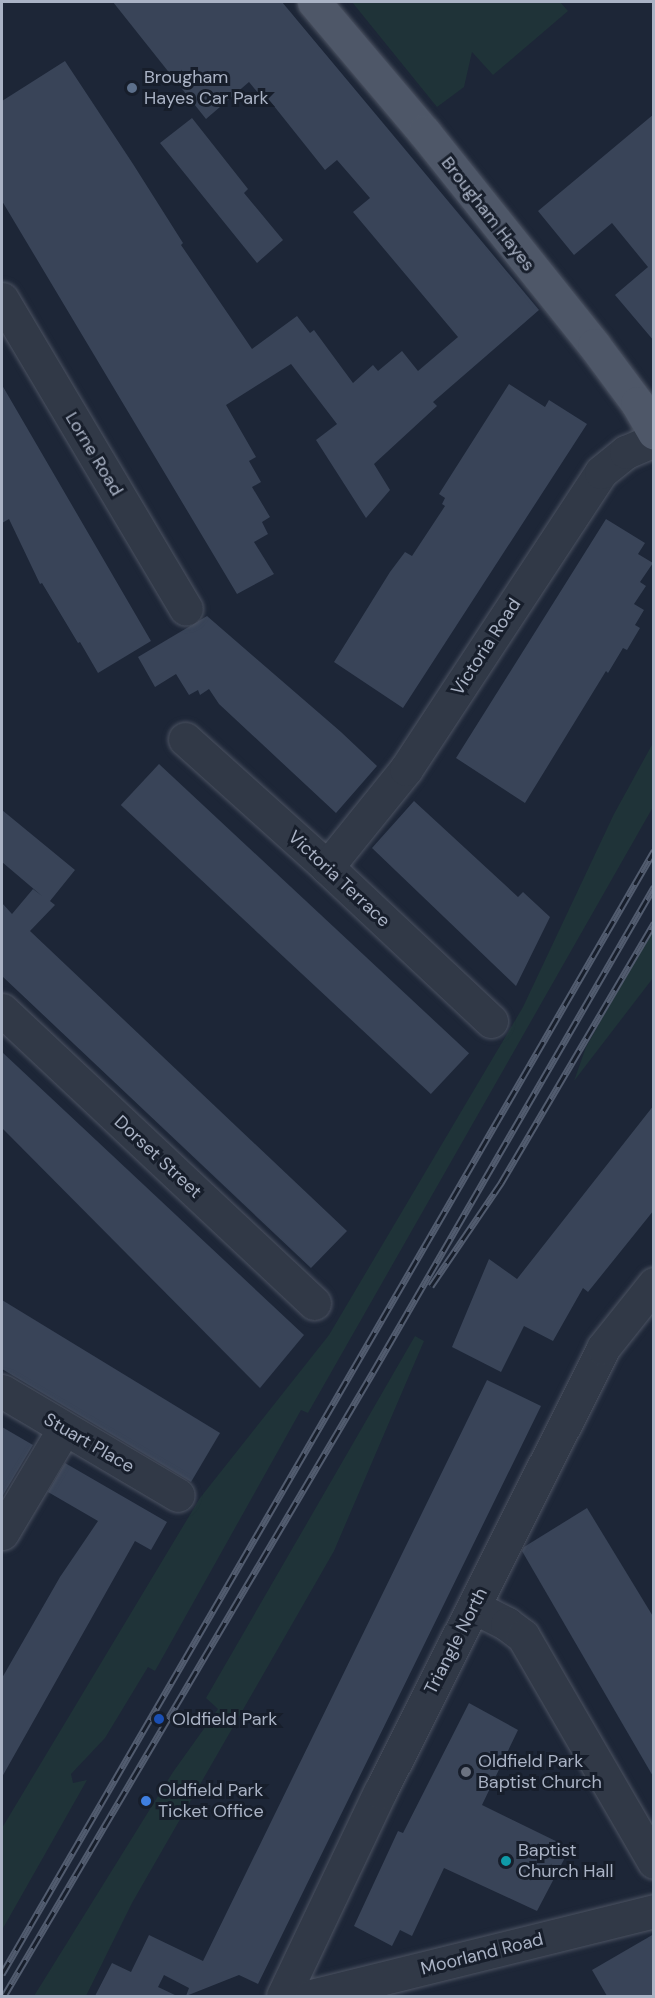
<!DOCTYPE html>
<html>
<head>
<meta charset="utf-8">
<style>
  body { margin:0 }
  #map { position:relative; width:655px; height:1998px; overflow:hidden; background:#1d2637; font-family:"DM Sans",sans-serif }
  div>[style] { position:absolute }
  .green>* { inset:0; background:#1f3338 }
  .building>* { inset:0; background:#394458; transform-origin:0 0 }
  .roads { filter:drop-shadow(0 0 2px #4c5362) drop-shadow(0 0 2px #4c5362) }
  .minor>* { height:33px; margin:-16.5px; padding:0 16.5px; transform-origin:16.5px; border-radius:16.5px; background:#313947 }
  .major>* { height:33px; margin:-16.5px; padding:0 16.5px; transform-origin:16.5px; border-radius:16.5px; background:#4e5768 }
  .rail>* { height:7px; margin-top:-3.5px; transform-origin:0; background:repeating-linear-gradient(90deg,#171e2b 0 14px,#525c6f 0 28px); box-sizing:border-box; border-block:2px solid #525c6f }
  .dots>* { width:16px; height:16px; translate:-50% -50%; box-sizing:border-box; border:3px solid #171e2b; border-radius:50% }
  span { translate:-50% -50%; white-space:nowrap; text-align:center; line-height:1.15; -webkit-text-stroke:6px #171e2b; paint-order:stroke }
  .poi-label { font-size:18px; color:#aab3c5 }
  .left { translate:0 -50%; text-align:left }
  .street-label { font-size:18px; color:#aab3c5 }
  .frame { position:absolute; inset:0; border:3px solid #aab3c5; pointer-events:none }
</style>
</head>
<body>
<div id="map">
  <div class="green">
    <i style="clip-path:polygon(352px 2px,560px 2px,568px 11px,493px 75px,472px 52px,464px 87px,437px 107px)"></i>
    <i style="clip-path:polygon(653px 743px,653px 807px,308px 1413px,301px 1410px,155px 1671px,148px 1667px,105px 1738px,71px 1774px,73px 1783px,87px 1780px,2px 1930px,2px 1828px,200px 1498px,329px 1335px,523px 1007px,614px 814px)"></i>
    <i style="clip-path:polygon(653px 929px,653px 978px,574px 1081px,586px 1047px)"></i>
    <i style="clip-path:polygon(415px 1336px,424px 1341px,334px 1551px,132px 1903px,86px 1996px,34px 1996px,173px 1772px,218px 1709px,206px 1698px)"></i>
  </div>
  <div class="building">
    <i style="clip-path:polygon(113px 2px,282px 2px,539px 310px,433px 402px,437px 406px,374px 464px,390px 490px,366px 518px,316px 440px,337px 424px,291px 364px,226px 405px,256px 457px,249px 461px,261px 482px,252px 487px,270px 517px,262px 522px,268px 534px,254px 542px,274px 574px,237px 594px,2px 201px,2px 101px,65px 61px,133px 164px,183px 243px,181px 245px,252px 349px,297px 316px,310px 333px,314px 330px,353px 383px,373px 365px,378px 371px,402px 351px,418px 371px,458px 337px,353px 212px,370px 198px,337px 160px,325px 170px,262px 91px,259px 94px,249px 82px,206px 119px)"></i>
    <i style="clip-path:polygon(654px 114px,654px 341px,615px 295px,648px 267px,612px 223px,574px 255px,538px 211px)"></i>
    <i style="clip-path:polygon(192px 118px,248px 189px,244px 193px,283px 240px,257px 263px,160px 143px)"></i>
    <i style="clip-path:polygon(509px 384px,545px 407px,549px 400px,587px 424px,403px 708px,334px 662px,390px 572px,405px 552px,412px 556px,445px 506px,442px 504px,445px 498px,439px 494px)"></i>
    <i style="clip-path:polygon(2px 385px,151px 641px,98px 673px,80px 642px,78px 643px,42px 583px,40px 584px,9px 519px,2px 523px)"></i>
    <i style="clip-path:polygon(606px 519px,645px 543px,638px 554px,653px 563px,640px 582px,646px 586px,634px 604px,644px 610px,635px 625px,640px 628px,627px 650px,623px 648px,608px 673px,606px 671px,525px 803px,456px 758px)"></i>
    <i style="clip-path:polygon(207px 616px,341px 732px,377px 766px,336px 813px,219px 704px,209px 689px,200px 695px,198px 690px,189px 695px,176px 674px,155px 687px,138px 657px)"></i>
    <i style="left:159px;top:764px;width:424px;height:56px;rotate:43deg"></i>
    <i style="clip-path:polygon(414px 801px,518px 897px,523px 892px,550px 917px,516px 986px,372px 848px)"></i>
    <i style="clip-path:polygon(2px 810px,75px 870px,50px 901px,55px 905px,30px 931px,347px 1231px,311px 1268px,2px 976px,2px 903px,12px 914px,33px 889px,42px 896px,2px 862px)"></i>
    <i style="clip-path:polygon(2px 1052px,304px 1335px,260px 1388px,2px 1128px)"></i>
    <i style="clip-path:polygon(654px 1105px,654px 1210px,588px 1292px,583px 1288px,553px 1341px,524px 1326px,501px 1372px,452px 1347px,489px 1259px,517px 1279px)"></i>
    <i style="clip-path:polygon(2px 1300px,220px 1433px,191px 1482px,2px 1369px)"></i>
    <i style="clip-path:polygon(487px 1380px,541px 1406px,258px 1984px,239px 1975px,186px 1996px,189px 1988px,164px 1975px,158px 1987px,177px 1996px,95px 1996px,112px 1963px,131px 1972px,149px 1935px,203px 1961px)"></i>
    <i style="clip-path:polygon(2px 1427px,33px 1445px,2px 1497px)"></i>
    <i style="clip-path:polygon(65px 1463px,167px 1522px,151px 1550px,135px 1541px,2px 1777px,2px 1678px,60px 1577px,98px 1521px,48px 1492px)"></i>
    <i style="clip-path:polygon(587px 1508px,654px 1618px,654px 1778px,522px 1551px,524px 1547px)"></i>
    <i style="clip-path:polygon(469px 1703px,518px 1730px,482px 1805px,570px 1848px,537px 1911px,444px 1868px,412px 1936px,400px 1930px,392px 1946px,354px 1926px,398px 1831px,403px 1833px)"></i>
    <i style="clip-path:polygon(654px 1934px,654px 1996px,607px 1996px,592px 1970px)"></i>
  </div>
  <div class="roads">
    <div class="minor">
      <i style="left:2px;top:299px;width:360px;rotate:59.3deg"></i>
      <i style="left:185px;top:739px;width:191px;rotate:42deg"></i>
      <i style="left:327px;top:867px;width:225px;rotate:43.2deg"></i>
      <i style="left:327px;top:867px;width:126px;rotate:-51.1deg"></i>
      <i style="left:406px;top:769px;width:355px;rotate:-56.7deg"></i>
      <i style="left:601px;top:472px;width:32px;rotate:-39deg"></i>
      <i style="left:626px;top:452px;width:30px;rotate:-23deg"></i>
      <i style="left:2px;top:1010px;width:428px;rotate:43.2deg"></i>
      <i style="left:2px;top:1391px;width:204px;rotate:30.6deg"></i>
      <i style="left:2px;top:1533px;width:121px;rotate:-59.2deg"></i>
      <i style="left:474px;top:1607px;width:37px;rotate:27deg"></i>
      <i style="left:507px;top:1624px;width:20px;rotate:37deg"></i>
      <i style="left:523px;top:1636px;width:261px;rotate:59.9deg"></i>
      <i style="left:283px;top:1996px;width:226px;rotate:-64.6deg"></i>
      <i style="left:380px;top:1792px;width:497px;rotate:-63.3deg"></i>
      <i style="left:603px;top:1348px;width:82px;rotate:-51.4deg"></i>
      <i style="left:311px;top:1996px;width:353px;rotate:-13.9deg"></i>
    </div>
    <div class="major">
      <i style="left:314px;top:2px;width:170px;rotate:49.8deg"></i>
      <i style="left:424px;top:132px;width:273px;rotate:51.4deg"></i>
      <i style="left:594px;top:345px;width:72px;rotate:53.4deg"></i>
      <i style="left:637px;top:403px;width:34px;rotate:60deg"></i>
    </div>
  </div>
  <div class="rail">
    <i style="left:431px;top:1286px;width:125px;rotate:-55.8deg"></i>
    <i style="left:501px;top:1183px;width:302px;rotate:-59.5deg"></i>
    <i style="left:2px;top:1974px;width:1299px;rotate:-59.86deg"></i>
    <i style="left:4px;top:1996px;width:725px;rotate:-59.4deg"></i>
    <i style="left:373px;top:1372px;width:561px;rotate:-59.91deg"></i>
  </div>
  <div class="dots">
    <i style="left:132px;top:88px;background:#5c6f8a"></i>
    <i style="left:159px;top:1719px;background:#1a4fb4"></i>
    <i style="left:466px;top:1772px;background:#6b7280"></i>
    <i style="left:146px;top:1801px;background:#3f7fe0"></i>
    <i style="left:506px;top:1861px;background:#0f9aa8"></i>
  </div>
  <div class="poi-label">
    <span class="left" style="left:144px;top:88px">Brougham<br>Hayes Car Park</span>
    <span class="left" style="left:172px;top:1719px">Oldfield Park</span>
    <span class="left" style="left:478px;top:1772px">Oldfield Park<br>Baptist Church</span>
    <span class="left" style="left:158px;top:1801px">Oldfield Park<br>Ticket Office</span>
    <span class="left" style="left:518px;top:1861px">Baptist<br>Church Hall</span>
  </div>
  <div class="street-label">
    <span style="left:488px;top:214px;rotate:52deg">Brougham Hayes</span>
    <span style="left:94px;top:454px;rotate:59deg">Lorne Road</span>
    <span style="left:486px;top:647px;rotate:-57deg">Victoria Road</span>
    <span style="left:339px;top:879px;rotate:43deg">Victoria Terrace</span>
    <span style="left:158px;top:1157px;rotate:43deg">Dorset Street</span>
    <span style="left:89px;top:1443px;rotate:30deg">Stuart Place</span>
    <span style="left:456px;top:1641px;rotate:-63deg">Triangle North</span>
    <span style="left:482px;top:1954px;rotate:-14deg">Moorland Road</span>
  </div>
  <div class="frame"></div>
</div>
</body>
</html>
